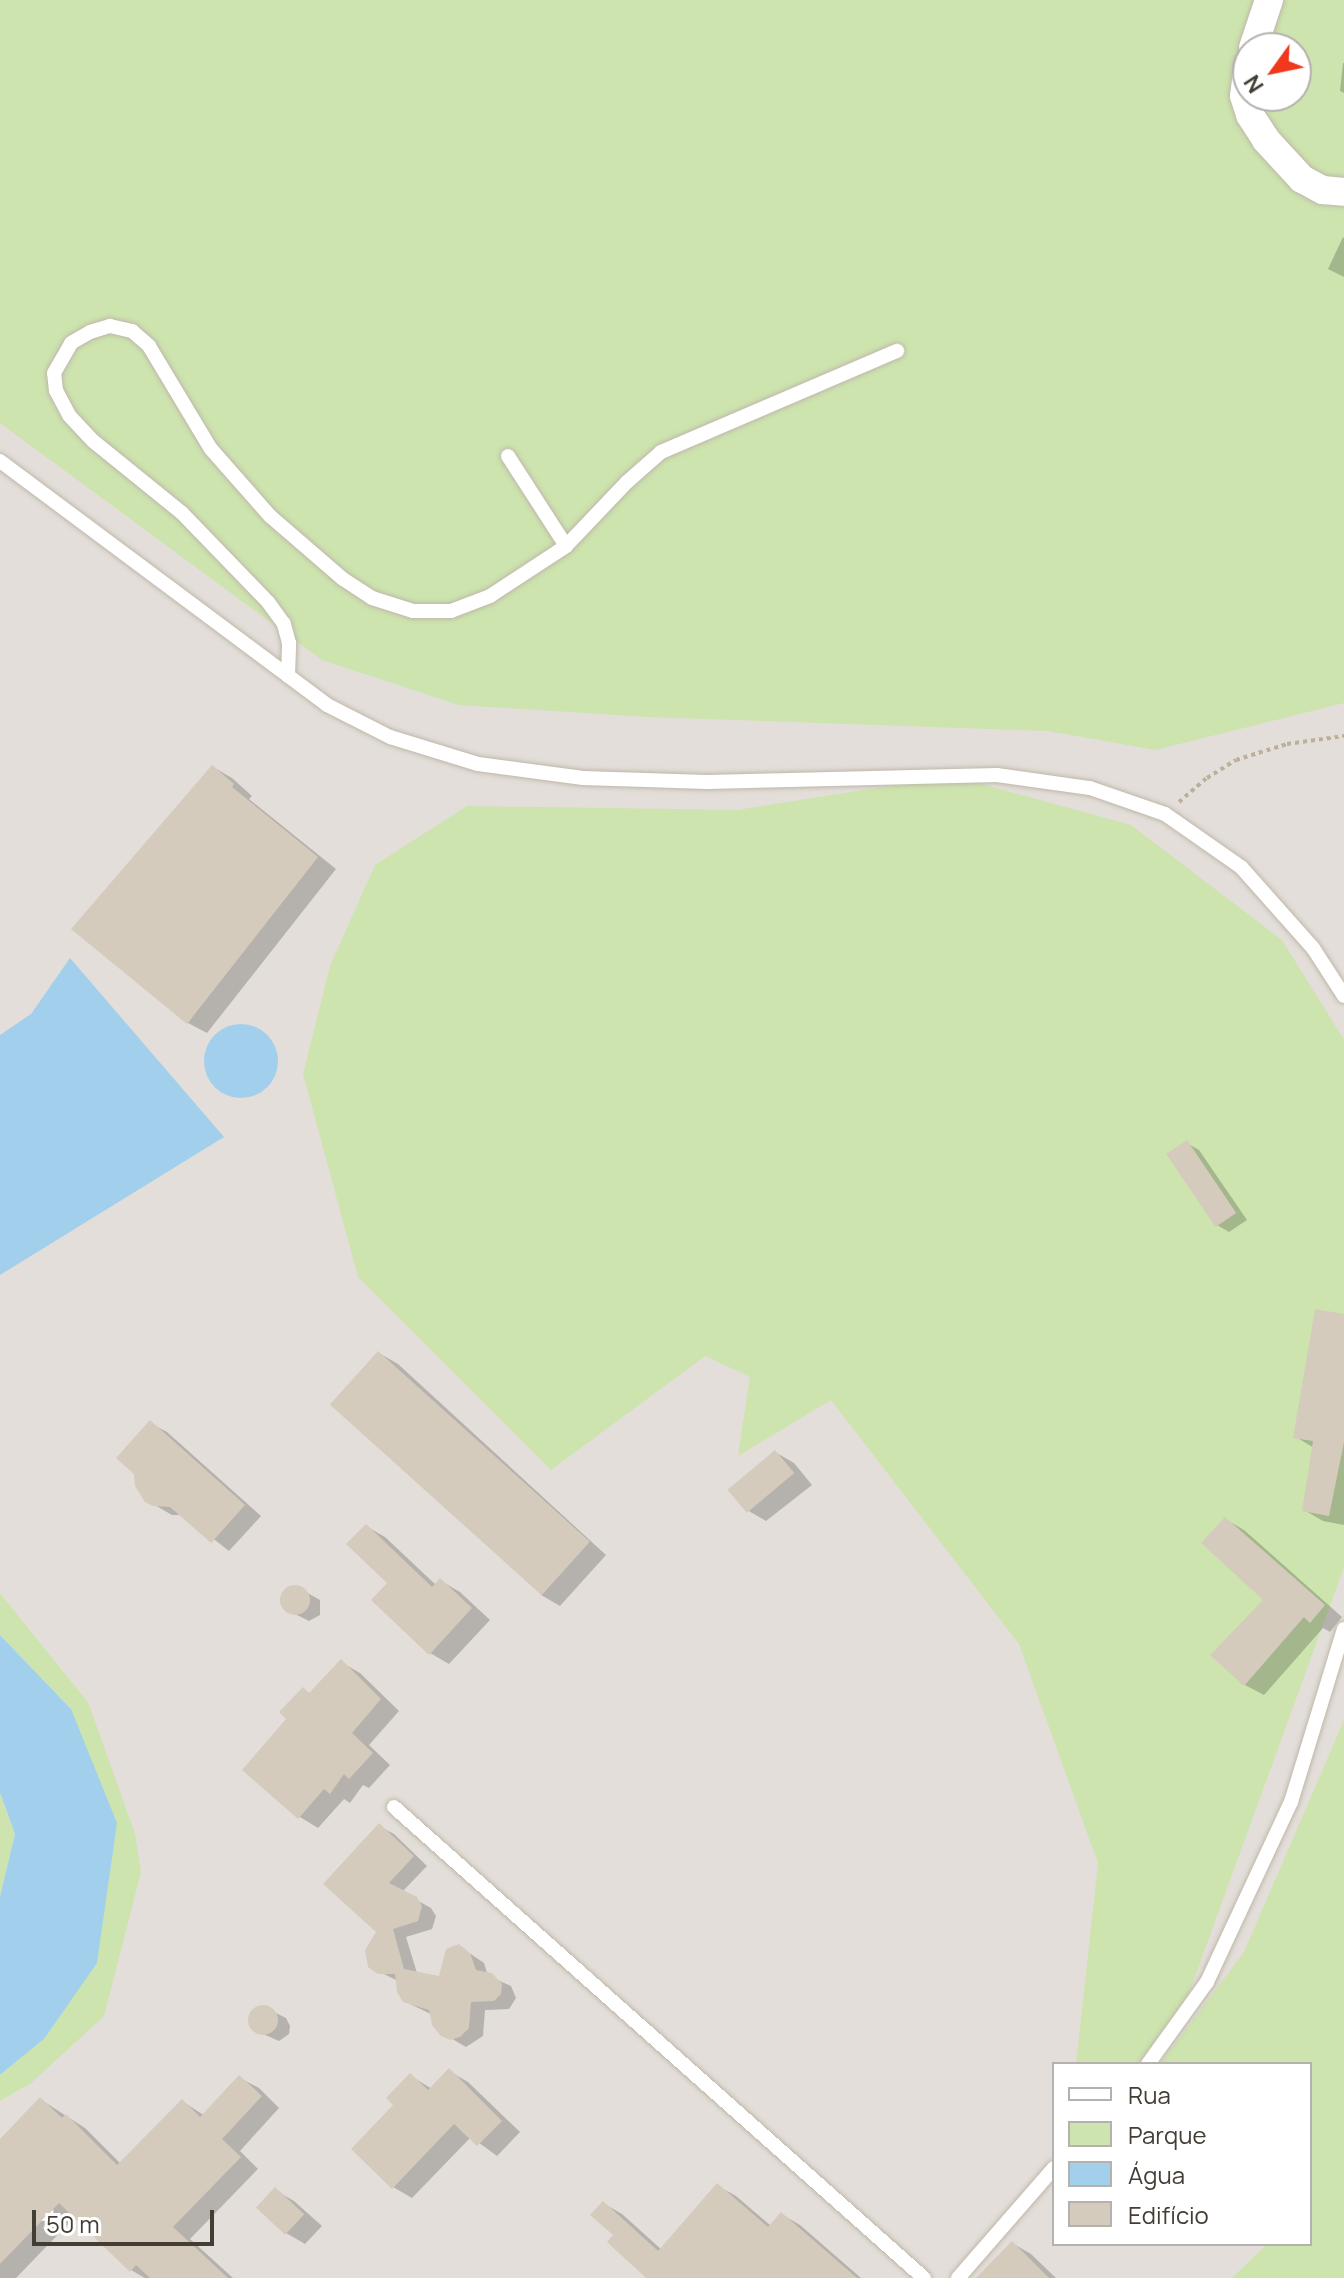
<!DOCTYPE html>
<html>
<head>
<meta charset="utf-8">
<style>
  body { margin:0 }
  #map { position:relative; width:1344px; height:2278px; overflow:hidden; background:#f1ede4; font-family:Manrope,sans-serif }
  div>[style] { position:absolute }
  .industrial>* { inset:0; background:#e3ded9 }
  .green>* { inset:0; background:#cde4ae }
  .water>* { inset:0; background:#a2d0ec }
  .round { border-radius:50% }
  .shadow>* { inset:0; background:#0003 }
  .building>* { inset:0; background:#d5cbbd; transform-origin:0 0 }
  .path>* { height:4px; margin-top:-2px; transform-origin:0; background:repeating-linear-gradient(90deg,#bdb099 0 4px,transparent 0 8px) }
  .roads { filter:drop-shadow(0 0 2px #bfb7aa) drop-shadow(0 0 2px #bfb7aa) }
  .lane>* { height:14px; margin:-7px; padding:0 7px; transform-origin:7px; border-radius:7px; background:#fff }
  .street>* { height:28px; margin:-14px; padding:0 14px; transform-origin:14px; border-radius:14px; background:#fff }
  span { translate:-50% -50%; white-space:nowrap; text-align:center; line-height:1.15; -webkit-text-stroke:7px #fff; paint-order:stroke }
  .legend { position:absolute; left:1052px; top:2062px; width:260px; height:184px; box-sizing:border-box; background:#fff; border:2px solid #b4b1ae; margin:0; padding:10px 14px; list-style:none; font-size:24px; color:#433d34 }
  .legend li { display:flex; align-items:center; gap:16px; height:40px }
  .legend b { width:40px; border:2px solid #b4b1ae }
  .north { position:absolute; left:1232px; top:32px; width:80px; height:80px; box-sizing:border-box; background:#fff; border:2px solid #b4b1ae; border-radius:50%; rotate:237deg; font-size:22px; font-weight:700; line-height:32px; text-align:center; color:#433d34 }
  .north::after { content:''; display:block; margin:auto; width:28px; height:36px; background:#f1371c; clip-path:polygon(50% 0,100% 100%,50% 72%,0 100%) }
  .scale { position:absolute; left:32px; top:2210px; width:182px; height:36px; box-sizing:border-box; border:4px solid #433d34; border-top:0; padding-left:10px; font-size:24px; line-height:28px; white-space:nowrap; color:#433d34; -webkit-text-stroke:6px #fff; paint-order:stroke }
</style>
</head>
<body>
<div id="map">
  <div class="industrial">
    <i style="clip-path:polygon(evenodd,0 0,1344px 0,1344px 2278px,0 2278px,0 2101px,30px 2084px,141px 1872px,88px 1702px,0 1593px,0 0,1248px 48px,1296px 48px,1296px 96px,1248px 96px,1248px 48px,0 0,1054px 2064px,1310px 2064px,1310px 2244px,1054px 2244px,1054px 2064px)"></i>
  </div>
  <div class="green">
    <i style="clip-path:polygon(evenodd,0 0,1344px 0,1344px 703px,1155px 750px,1048px 731px,648px 717px,459px 705px,322px 660px,0 423px,0 0,1248px 48px,1296px 48px,1296px 96px,1248px 96px,1248px 48px)"></i>
    <i style="clip-path:polygon(952px 776px,1131px 825px,1282px 940px,1344px 1040px,1344px 1567px,1177px 2026px,1137px 2064px,1076px 2064px,1098px 1863px,1019px 1644px,831px 1400px,738px 1456px,750px 1377px,705px 1356px,551px 1470px,358px 1277px,303px 1074px,330px 966px,375px 865px,467px 806px,737px 810px)"></i>
    <i style="clip-path:polygon(0 1593px,88px 1702px,135px 1834px,141px 1872px,104px 2016px,30px 2084px,0 2101px,0 2075px,44px 2039px,71px 1709px,0 1635px)"></i>
    <i style="clip-path:polygon(1344px 1720px,1344px 2278px,1232px 2278px,1267px 2244px,1310px 2244px,1310px 2064px,1160px 2064px,1244px 1952px)"></i>
    <i style="clip-path:polygon(0 1793px,15px 1834px,0 1896px)"></i>
  </div>
  <div class="water">
    <i style="clip-path:polygon(70px 958px,224px 1137px,0 1275px,0 1035px,31px 1014px)"></i>
    <i class="round" style="left:204px;top:1024px;width:74px;height:74px"></i>
    <i style="clip-path:polygon(0 1635px,71px 1709px,117px 1823px,97px 1963px,44px 2039px,0 2075px,0 1896px,15px 1834px,0 1793px)"></i>
  </div>
  <div class="shadow">
    <i style="clip-path:polygon(1343px 63px,1344px 63px,1344px 93px,1340px 91px)"></i>
    <i style="clip-path:polygon(1343px 237px,1344px 238px,1344px 277px,1328px 269px)"></i>
    <i style="clip-path:polygon(213px 767px,232px 778px,252px 796px,249px 799px,336px 869px,207px 1033px,188px 1023px)"></i>
    <i style="clip-path:polygon(1187px 1143px,1199px 1150px,1247px 1220px,1229px 1232px,1217px 1225px)"></i>
    <i style="clip-path:polygon(1344px 1316px,1344px 1525px,1323px 1521px,1304px 1510px,1314px 1448px,1296px 1437px)"></i>
    <i style="clip-path:polygon(379px 1353px,398px 1364px,606px 1555px,560px 1606px,541px 1595px)"></i>
    <i style="clip-path:polygon(150px 1423px,167px 1432px,261px 1516px,229px 1551px,183px 1515px,172px 1515px,146px 1500px)"></i>
    <i style="clip-path:polygon(775px 1452px,794px 1463px,812px 1485px,766px 1521px,747px 1510px)"></i>
    <i style="clip-path:polygon(1225px 1519px,1244px 1530px,1342px 1617px,1330px 1632px,1323px 1628px,1264px 1695px,1245px 1685px,1265px 1600px)"></i>
    <i style="clip-path:polygon(366px 1526px,385px 1537px,436px 1585px,441px 1581px,460px 1592px,490px 1620px,449px 1664px,430px 1653px,390px 1583px)"></i>
    <i style="clip-path:polygon(295px 1586px,320px 1600px,320px 1615px,309px 1621px,287px 1610px,283px 1602px,287px 1589px)"></i>
    <i style="clip-path:polygon(341px 1662px,360px 1673px,399px 1711px,369px 1745px,390px 1765px,369px 1788px,363px 1785px,350px 1803px,344px 1799px,318px 1828px,300px 1817px,245px 1769px,289px 1719px,304px 1690px,311px 1694px)"></i>
    <i style="clip-path:polygon(379px 1826px,394px 1834px,427px 1866px,402px 1892px,431px 1908px,436px 1916px,432px 1929px,406px 1937px,417px 1973px,440px 1978px,459px 1946px,484px 1963px,488px 1976px,511px 1986px,516px 1998px,509px 2009px,485px 2010px,483px 2036px,466px 2047px,437px 2030px,433px 2015px,410px 2004px,398px 1991px,398px 1981px,380px 1972px)"></i>
    <i style="clip-path:polygon(264px 2007px,286px 2018px,290px 2026px,289px 2034px,279px 2041px,254px 2030px,252px 2013px)"></i>
    <i style="clip-path:polygon(449px 2071px,468px 2082px,520px 2132px,497px 2156px,471px 2137px,412px 2198px,393px 2187px,396px 2105px,411px 2076px,432px 2089px)"></i>
    <i style="clip-path:polygon(240px 2078px,259px 2088px,279px 2108px,240px 2151px,258px 2169px,190px 2239px,233px 2278px,145px 2278px,131px 2270px,76px 2216px,16px 2278px,0 2278px,0 2142px,40px 2099px,85px 2128px,121px 2164px,182px 2101px,205px 2116px)"></i>
    <i style="clip-path:polygon(718px 2186px,736px 2196px,771px 2226px,781px 2214px,800px 2225px,861px 2278px,649px 2278px,616px 2235px,603px 2203px,622px 2214px,662px 2250px)"></i>
    <i style="clip-path:polygon(275px 2190px,294px 2201px,322px 2226px,305px 2244px,286px 2233px,259px 2208px)"></i>
    <i style="clip-path:polygon(1012px 2243px,1031px 2254px,1056px 2278px,979px 2278px)"></i>
  </div>
  <div class="building">
    <i style="clip-path:polygon(212px 765px,234px 784px,232px 787px,318px 857px,187px 1024px,71px 929px)"></i>
    <i style="left:1187px;top:1140px;width:88px;height:25px;rotate:56deg"></i>
    <i style="clip-path:polygon(1315px 1309px,1344px 1314px,1344px 1442px,1329px 1516px,1302px 1511px,1313px 1441px,1293px 1438px)"></i>
    <i style="left:378px;top:1351px;width:285px;height:72px;rotate:42deg"></i>
    <i style="clip-path:polygon(150px 1420px,245px 1505px,211px 1543px,170px 1507px,153px 1506px,145px 1502px,135px 1486px,134px 1474px,116px 1458px)"></i>
    <i style="left:775px;top:1450px;width:30px;height:62px;rotate:50deg"></i>
    <i style="clip-path:polygon(1225px 1517px,1325px 1605px,1310px 1623px,1304px 1617px,1244px 1686px,1210px 1655px,1263px 1600px,1201px 1543px)"></i>
    <i style="clip-path:polygon(366px 1524px,432px 1587px,440px 1578px,472px 1608px,429px 1655px,371px 1600px,387px 1583px,346px 1544px)"></i>
    <i class="round" style="left:280px;top:1585px;width:30px;height:30px"></i>
    <i style="clip-path:polygon(341px 1659px,381px 1699px,352px 1733px,373px 1753px,349px 1779px,344px 1774px,330px 1794px,324px 1789px,298px 1819px,242px 1770px,286px 1719px,279px 1712px,303px 1687px,309px 1693px)"></i>
    <i style="clip-path:polygon(379px 1823px,414px 1856px,389px 1883px,417px 1897px,422px 1906px,418px 1921px,393px 1929px,404px 1969px,439px 1976px,446px 1949px,459px 1944px,470px 1953px,476px 1970px,492px 1973px,502px 1984px,501px 1994px,494px 2001px,471px 2002px,469px 2028px,460px 2037px,450px 2040px,441px 2036px,432px 2025px,429px 2010px,403px 2002px,397px 1992px,395px 1974px,378px 1974px,368px 1967px,365px 1950px,376px 1932px,323px 1884px)"></i>
    <i class="round" style="left:248px;top:2005px;width:30px;height:30px"></i>
    <i style="clip-path:polygon(449px 2068px,502px 2121px,477px 2146px,454px 2124px,392px 2189px,351px 2149px,393px 2105px,386px 2098px,410px 2073px,428px 2090px)"></i>
    <i style="clip-path:polygon(239px 2075px,262px 2096px,222px 2139px,241px 2157px,173px 2227px,228px 2278px,150px 2278px,136px 2265px,130px 2272px,59px 2203px,0 2264px,0 2139px,40px 2097px,62px 2118px,66px 2114px,117px 2165px,182px 2099px,200px 2117px)"></i>
    <i style="clip-path:polygon(717px 2183px,768px 2227px,781px 2212px,857px 2278px,646px 2278px,607px 2242px,613px 2235px,590px 2215px,603px 2201px,658px 2251px)"></i>
    <i style="left:275px;top:2187px;width:40px;height:28px;rotate:43deg"></i>
    <i style="clip-path:polygon(1012px 2241px,1049px 2278px,976px 2278px)"></i>
  </div>
  <div class="path">
    <i style="left:1179px;top:802px;width:37px;rotate:-41deg"></i>
    <i style="left:1207px;top:778px;width:34px;rotate:-32deg"></i>
    <i style="left:1236px;top:760px;width:53px;rotate:-17.4deg"></i>
    <i style="left:1287px;top:744px;width:58px;rotate:-8deg"></i>
  </div>
  <div class="roads">
    <div class="lane">
      <i style="left:508px;top:456px;width:107px;rotate:57.2deg"></i>
      <i style="left:0;top:461px;width:408px;rotate:36.7deg"></i>
      <i style="left:327px;top:705px;width:71px;rotate:26.9deg"></i>
      <i style="left:390px;top:737px;width:92px;rotate:17.1deg"></i>
      <i style="left:478px;top:764px;width:106px;rotate:7.6deg"></i>
      <i style="left:583px;top:778px;width:124px;rotate:1.8deg"></i>
      <i style="left:707px;top:782px;width:290px;rotate:-1.4deg"></i>
      <i style="left:997px;top:775px;width:94px;rotate:8deg"></i>
      <i style="left:1090px;top:788px;width:79px;rotate:19.1deg"></i>
      <i style="left:1165px;top:814px;width:93px;rotate:34.9deg"></i>
      <i style="left:1241px;top:867px;width:108px;rotate:48.4deg"></i>
      <i style="left:1313px;top:948px;width:57px;rotate:57.1deg"></i>
      <i style="left:288px;top:676px;width:33px;rotate:-88deg"></i>
      <i style="left:289px;top:643px;width:20px;rotate:-105deg"></i>
      <i style="left:284px;top:624px;width:27px;rotate:-126deg"></i>
      <i style="left:268px;top:602px;width:124px;rotate:-134deg"></i>
      <i style="left:182px;top:513px;width:114px;rotate:-141deg"></i>
      <i style="left:93px;top:441px;width:35px;rotate:-133deg"></i>
      <i style="left:69px;top:415px;width:27px;rotate:-118deg"></i>
      <i style="left:56px;top:391px;width:18px;rotate:-96deg"></i>
      <i style="left:54px;top:373px;width:34px;rotate:-60deg"></i>
      <i style="left:71px;top:343px;width:22px;rotate:-30deg"></i>
      <i style="left:90px;top:332px;width:21px;rotate:-17deg"></i>
      <i style="left:110px;top:326px;width:23px;rotate:13deg"></i>
      <i style="left:132px;top:331px;width:23px;rotate:41deg"></i>
      <i style="left:149px;top:346px;width:120px;rotate:59deg"></i>
      <i style="left:211px;top:449px;width:89px;rotate:48.6deg"></i>
      <i style="left:270px;top:516px;width:96px;rotate:40.8deg"></i>
      <i style="left:343px;top:579px;width:35px;rotate:33deg"></i>
      <i style="left:372px;top:598px;width:43px;rotate:17.6deg"></i>
      <i style="left:413px;top:611px;width:38px"></i>
      <i style="left:451px;top:611px;width:42px;rotate:-21deg"></i>
      <i style="left:490px;top:596px;width:91px;rotate:-33.3deg"></i>
      <i style="left:566px;top:546px;width:88px;rotate:-46.4deg"></i>
      <i style="left:627px;top:482px;width:45px;rotate:-41.4deg"></i>
      <i style="left:661px;top:452px;width:257px;rotate:-23.2deg"></i>
      <i style="left:394px;top:1807px;width:709px;rotate:41.63deg"></i>
      <i style="left:1148px;top:2064px;width:101px;rotate:-54.3deg"></i>
      <i style="left:1207px;top:1982px;width:199px;rotate:-65deg"></i>
      <i style="left:1291px;top:1802px;width:181px;rotate:-73deg"></i>
      <i style="left:958px;top:2278px;width:146px;rotate:-48.9deg"></i>
    </div>
    <div class="street">
      <i style="left:1253px;top:48px;width:51px;rotate:-71.6deg"></i>
      <i style="left:1248px;top:64px;width:32px;rotate:97deg"></i>
      <i style="left:1244px;top:96px;width:20px;rotate:72deg"></i>
      <i style="left:1250px;top:115px;width:30px;rotate:57deg"></i>
      <i style="left:1266px;top:140px;width:53px;rotate:47.3deg"></i>
      <i style="left:1302px;top:179px;width:24px;rotate:28deg"></i>
      <i style="left:1323px;top:190px;width:21px;rotate:5deg"></i>
    </div>
  </div>
  <ul class="legend">
  <li><b style="height:10px;background:#fff"></b>Rua</li>
  <li><b style="height:22px;background:#cde4ae"></b>Parque</li>
  <li><b style="height:22px;background:#a2d0ec"></b>Água</li>
  <li><b style="height:22px;background:#d5cbbd"></b>Edifício</li>
  </ul>
  <div class="north">N</div>
  <div class="scale">50 m</div>
</div>
</body>
</html>
